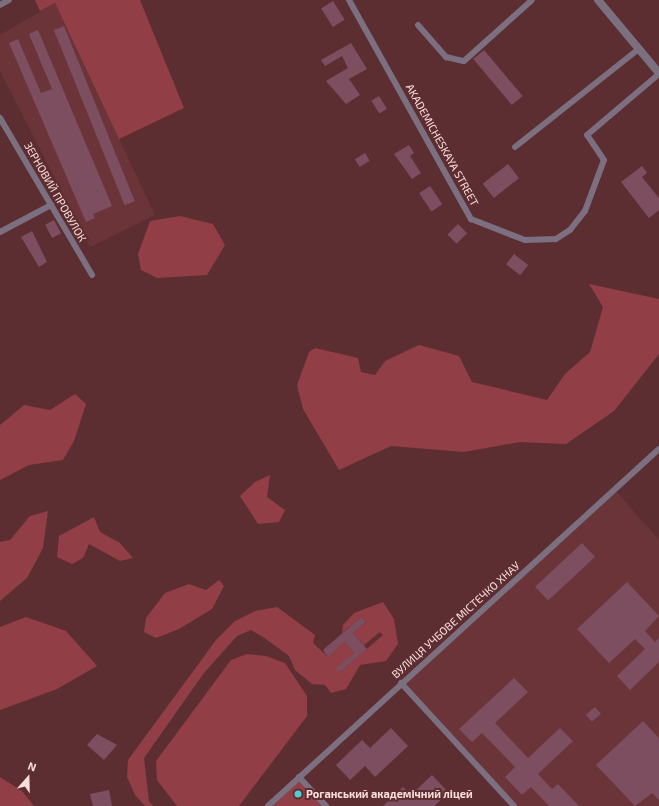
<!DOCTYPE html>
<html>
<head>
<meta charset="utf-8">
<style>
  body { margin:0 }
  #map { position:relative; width:659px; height:806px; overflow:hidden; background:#5d2e31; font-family:"Exo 2",sans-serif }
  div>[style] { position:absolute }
  .built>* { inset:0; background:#6b3438 }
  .green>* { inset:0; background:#913e46 }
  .building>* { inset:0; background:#7d4e5f; transform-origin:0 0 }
  .minor>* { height:6px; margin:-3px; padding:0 3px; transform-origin:3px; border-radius:3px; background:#7c6f80 }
  .tertiary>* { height:8px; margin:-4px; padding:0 4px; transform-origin:4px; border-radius:4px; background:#7c6f80 }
  .dots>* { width:11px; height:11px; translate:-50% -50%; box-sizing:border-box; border:2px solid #5d2e31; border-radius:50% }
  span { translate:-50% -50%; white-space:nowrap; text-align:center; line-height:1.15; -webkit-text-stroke:4px #5d2e31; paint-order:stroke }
  .street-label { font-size:11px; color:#fcddde }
  .poi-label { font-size:11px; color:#fcddde; font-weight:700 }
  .left { translate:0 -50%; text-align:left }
  .north { position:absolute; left:8px; top:758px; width:40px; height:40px; -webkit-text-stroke:3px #5d2e31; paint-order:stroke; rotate:20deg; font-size:11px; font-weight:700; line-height:16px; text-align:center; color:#fcddde }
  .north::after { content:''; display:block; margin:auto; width:14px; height:18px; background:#fcddde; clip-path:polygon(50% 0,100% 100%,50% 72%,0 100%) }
</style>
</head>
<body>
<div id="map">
  <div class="built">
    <i style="clip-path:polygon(55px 3px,155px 215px,90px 247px,0 71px,0 35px)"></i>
    <i style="clip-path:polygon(615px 490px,659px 540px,659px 806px,514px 806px,401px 683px)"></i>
  </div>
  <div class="green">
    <i style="clip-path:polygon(35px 0,140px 0,184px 108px,119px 139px,55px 3px,40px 11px)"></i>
    <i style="clip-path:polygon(180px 216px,213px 224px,225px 245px,207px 275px,157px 278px,141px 270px,138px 254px,150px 221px)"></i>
    <i style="clip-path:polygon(589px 284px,659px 299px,659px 354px,614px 411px,566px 444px,520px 442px,464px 452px,391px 446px,339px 470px,303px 409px,297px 385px,309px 352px,315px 348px,358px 358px,361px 372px,375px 375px,385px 361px,419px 345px,459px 356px,472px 382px,547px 400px,565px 374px,590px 352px,603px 307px)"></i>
    <i style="clip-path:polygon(75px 394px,86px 404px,74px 441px,63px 460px,29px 465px,0 480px,0 425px,24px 405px,50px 410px)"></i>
    <i style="clip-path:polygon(270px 475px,267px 497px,285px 510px,279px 522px,258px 524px,240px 496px,255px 482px)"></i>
    <i style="clip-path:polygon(48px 511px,43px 548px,27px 578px,0 601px,0 542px,10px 540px,30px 516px)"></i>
    <i style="clip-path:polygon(94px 517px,100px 532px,120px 543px,133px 558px,120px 561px,89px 544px,83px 558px,72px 564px,57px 557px,59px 536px)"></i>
    <i style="clip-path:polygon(219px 580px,224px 586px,212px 609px,179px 629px,156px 638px,144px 632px,146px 618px,165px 593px,189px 584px,206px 590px)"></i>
    <i style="clip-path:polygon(383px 602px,394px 619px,398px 644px,386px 661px,360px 665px,346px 689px,331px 693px,325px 685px,312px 684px,295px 670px,289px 656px,263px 637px,251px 630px,237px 636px,204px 673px,144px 758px,149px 801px,153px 806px,145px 806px,135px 795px,127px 777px,128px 760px,216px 640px,235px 621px,255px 611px,277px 607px,315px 635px,313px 643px,328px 657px,345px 642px,354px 653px,337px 668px,340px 672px,383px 635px,380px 632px,364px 645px,353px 633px,366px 622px,361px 617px,342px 633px,343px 625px,354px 613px)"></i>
    <i style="clip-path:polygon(26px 617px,66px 631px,97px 666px,57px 689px,0 710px,0 627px)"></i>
    <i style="clip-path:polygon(247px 654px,266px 656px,285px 663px,307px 696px,307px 716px,239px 806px,177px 806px,157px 780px,156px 761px,231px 660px)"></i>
    <i style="clip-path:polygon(0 777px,22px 791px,34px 806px,0 806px)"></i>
    <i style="clip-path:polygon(299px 781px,322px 806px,273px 806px)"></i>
  </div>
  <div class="building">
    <i style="left:333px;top:1px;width:22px;height:14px;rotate:58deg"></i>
    <i style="left:64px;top:26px;width:189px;height:11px;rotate:68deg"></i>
    <i style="clip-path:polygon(38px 30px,112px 206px,93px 214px,95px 218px,86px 222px,9px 43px,18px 39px,41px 93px,52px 89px,29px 34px)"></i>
    <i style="clip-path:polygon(351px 43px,367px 69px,349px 79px,360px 95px,346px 104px,326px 81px,348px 68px,342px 56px,325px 66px,321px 60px)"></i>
    <i style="left:484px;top:50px;width:60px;height:14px;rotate:50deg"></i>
    <i style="left:379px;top:96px;width:15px;height:9px;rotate:58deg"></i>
    <i style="clip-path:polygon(409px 145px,414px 153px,410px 156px,421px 173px,412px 179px,394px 154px)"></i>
    <i style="left:365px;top:153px;width:9px;height:12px;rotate:58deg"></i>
    <i style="left:508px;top:164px;width:18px;height:32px;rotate:52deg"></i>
    <i style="clip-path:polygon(642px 166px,647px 173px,642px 177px,659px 198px,659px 210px,649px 218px,621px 182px)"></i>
    <i style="left:430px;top:186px;width:22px;height:13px;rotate:56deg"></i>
    <i style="left:54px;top:220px;width:15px;height:10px;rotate:62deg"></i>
    <i style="left:458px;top:224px;width:13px;height:15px;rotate:45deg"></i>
    <i style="clip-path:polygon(32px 231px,47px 262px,39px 267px,21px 237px)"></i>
    <i style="left:514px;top:254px;width:18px;height:13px;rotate:38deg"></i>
    <i style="left:582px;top:543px;width:19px;height:64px;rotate:47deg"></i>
    <i style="clip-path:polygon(627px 582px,659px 616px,645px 631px,655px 642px,659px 638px,659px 662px,630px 690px,617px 676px,645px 649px,635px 639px,609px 663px,577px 629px)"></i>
    <i style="clip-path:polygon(361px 617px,366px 622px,353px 633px,367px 649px,340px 672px,336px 668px,354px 653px,345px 642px,328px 657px,323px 650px)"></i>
    <i style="clip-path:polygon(514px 678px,528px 692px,495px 723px,528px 758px,560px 728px,573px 741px,538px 774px,552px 789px,558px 784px,579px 806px,549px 806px,531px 787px,522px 795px,505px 777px,515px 767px,482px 733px,472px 742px,459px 729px)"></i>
    <i style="left:595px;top:707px;width:9px;height:12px;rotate:49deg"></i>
    <i style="clip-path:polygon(643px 721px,659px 738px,659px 800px,652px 793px,635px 806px,596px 765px)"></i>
    <i style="clip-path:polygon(391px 728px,408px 746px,375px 777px,365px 766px,350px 780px,336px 765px,362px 740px,370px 748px)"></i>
    <i style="clip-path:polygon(97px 734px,117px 745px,104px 760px,87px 745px)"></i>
    <i style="clip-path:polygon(432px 775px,449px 793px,434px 806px,383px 806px,403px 787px,411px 795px)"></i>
    <i style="clip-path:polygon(109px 790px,112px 806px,93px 806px,90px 794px)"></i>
  </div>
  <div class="minor">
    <i style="left:349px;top:0;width:251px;rotate:60.9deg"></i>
    <i style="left:471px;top:219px;width:58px;rotate:21.3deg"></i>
    <i style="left:525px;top:240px;width:31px;rotate:-2deg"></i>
    <i style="left:556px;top:239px;width:17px;rotate:-33deg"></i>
    <i style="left:570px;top:230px;width:24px;rotate:-52deg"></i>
    <i style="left:585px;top:211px;width:54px;rotate:-69.6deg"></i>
    <i style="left:604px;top:160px;width:30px;rotate:-124deg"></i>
    <i style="left:587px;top:135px;width:94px;rotate:-40.3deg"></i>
    <i style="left:0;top:5px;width:10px;rotate:-29deg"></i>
    <i style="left:418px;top:25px;width:43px;rotate:48.8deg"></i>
    <i style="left:446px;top:57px;width:18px;rotate:13deg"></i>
    <i style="left:464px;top:61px;width:91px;rotate:-41.9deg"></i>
    <i style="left:0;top:118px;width:182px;rotate:59.6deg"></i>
    <i style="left:515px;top:147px;width:159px;rotate:-38.4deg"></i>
    <i style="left:0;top:232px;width:58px;rotate:-27.9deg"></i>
    <i style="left:401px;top:683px;width:167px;rotate:47.4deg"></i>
    <i style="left:299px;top:777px;width:40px;rotate:47deg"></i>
    <i style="left:268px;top:806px;width:529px;rotate:-42.4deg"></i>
  </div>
  <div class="tertiary">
    <i style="left:598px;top:0;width:95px;rotate:50.1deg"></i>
  </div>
  <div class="dots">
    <i style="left:298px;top:794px;background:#52cdcf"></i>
  </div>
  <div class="street-label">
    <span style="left:442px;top:145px;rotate:61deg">AKADEMICHESKAYA STREET</span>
    <span style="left:55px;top:192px;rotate:60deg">ЗЕРНОВИЙ ПРОВУЛОК</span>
    <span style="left:456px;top:620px;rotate:-42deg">ВУЛИЦЯ УЧБОВЕ МІСТЕЧКО ХНАУ</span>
  </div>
  <div class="poi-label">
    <span class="left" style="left:306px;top:794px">Роганський академічний ліцей</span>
  </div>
  <div class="north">N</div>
</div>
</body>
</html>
